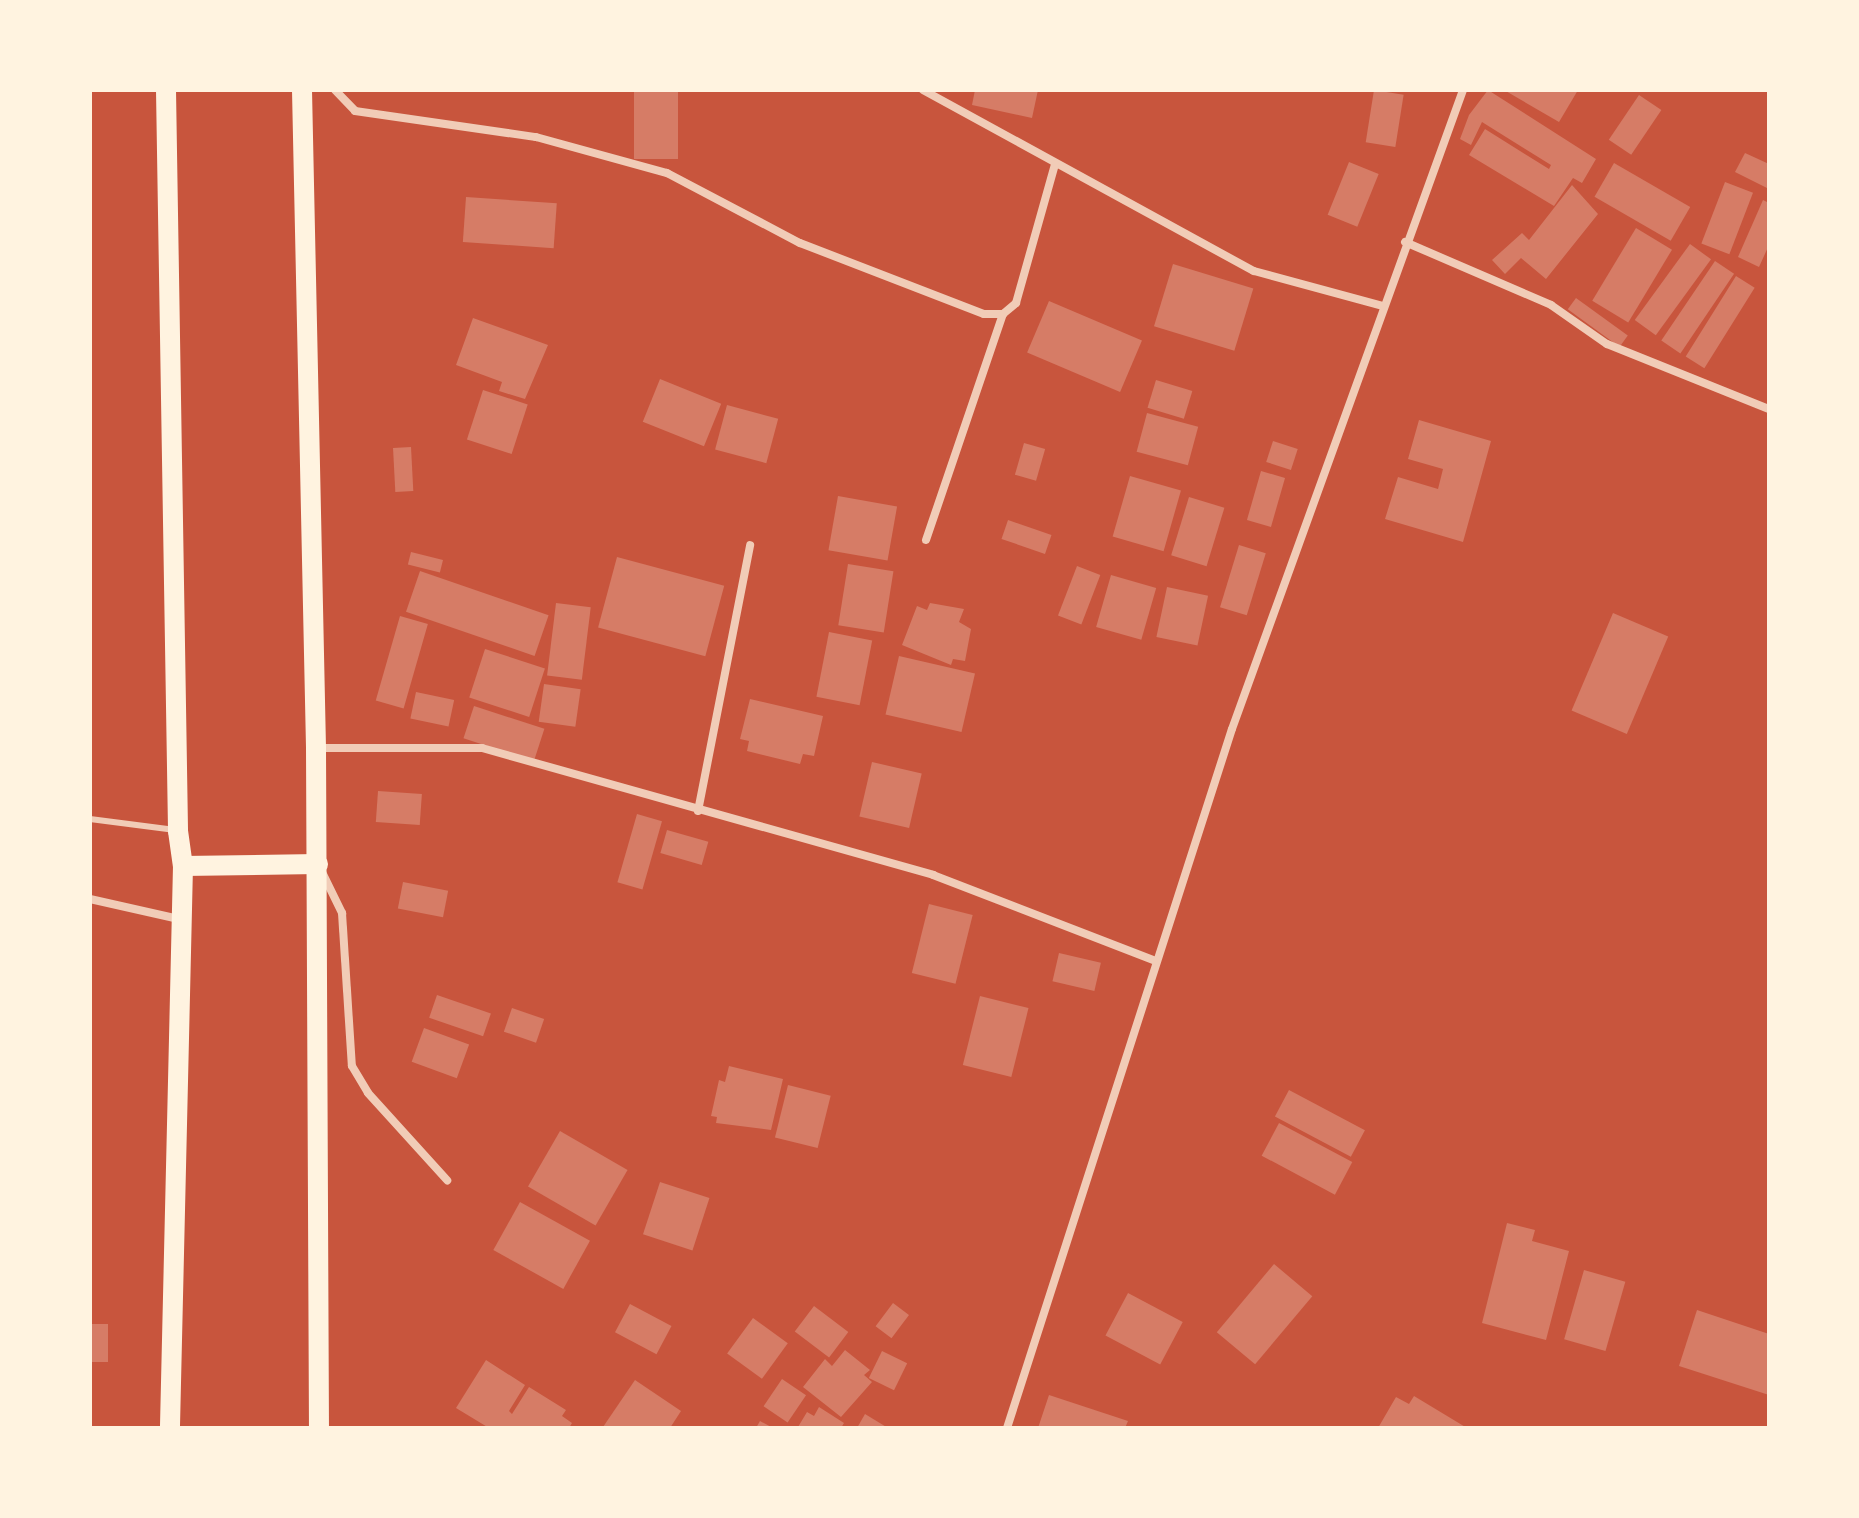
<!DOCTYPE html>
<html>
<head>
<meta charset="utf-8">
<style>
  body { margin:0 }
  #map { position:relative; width:1859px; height:1518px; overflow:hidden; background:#c8553d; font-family:Overpass,sans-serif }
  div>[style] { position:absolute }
  .building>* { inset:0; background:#d67c66; transform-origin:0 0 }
  .service>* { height:6px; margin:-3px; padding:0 3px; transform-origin:3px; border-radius:3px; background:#f1ccb7 }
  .minor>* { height:8px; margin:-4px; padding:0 4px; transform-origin:4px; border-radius:4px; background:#f1ccb7 }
  .primary>* { height:20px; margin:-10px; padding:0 10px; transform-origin:10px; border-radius:10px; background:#fff3e0 }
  span { translate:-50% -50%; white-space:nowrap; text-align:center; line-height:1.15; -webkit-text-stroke:7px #fff3e0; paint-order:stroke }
  .frame { position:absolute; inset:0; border:92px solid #fff3e0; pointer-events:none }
</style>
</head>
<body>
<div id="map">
  <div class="building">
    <i style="left:634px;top:90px;width:44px;height:69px"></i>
    <i style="clip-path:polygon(975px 90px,1038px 90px,1032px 118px,972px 105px)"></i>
    <i style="left:1374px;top:90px;width:30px;height:53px;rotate:9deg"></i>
    <i style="clip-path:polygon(1488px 90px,1596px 159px,1582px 183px,1573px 178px,1554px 206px,1469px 155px,1485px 129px,1549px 169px,1551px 165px,1482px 122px,1471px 145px,1460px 139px,1469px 115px)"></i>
    <i style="clip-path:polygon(1504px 90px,1578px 90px,1559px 122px)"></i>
    <i style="left:1639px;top:95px;width:27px;height:54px;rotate:34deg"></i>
    <i style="clip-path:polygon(1745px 153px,1769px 164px,1769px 189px,1735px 172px)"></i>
    <i style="left:1349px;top:162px;width:32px;height:57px;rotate:22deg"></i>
    <i style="left:1614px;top:163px;width:88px;height:39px;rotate:30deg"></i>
    <i style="left:1725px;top:182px;width:30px;height:66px;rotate:21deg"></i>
    <i style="clip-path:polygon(1572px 185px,1598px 214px,1546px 279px,1521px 258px,1505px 274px,1492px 260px,1522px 233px,1529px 240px)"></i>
    <i style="left:466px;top:197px;width:91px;height:45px;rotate:4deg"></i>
    <i style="clip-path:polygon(1763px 200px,1769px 203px,1769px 245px,1759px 267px,1738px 257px)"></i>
    <i style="left:1636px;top:228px;width:42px;height:85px;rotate:31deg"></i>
    <i style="left:1690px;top:244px;width:26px;height:94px;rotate:36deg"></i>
    <i style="left:1715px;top:261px;width:23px;height:96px;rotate:34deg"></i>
    <i style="left:1173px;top:264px;width:84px;height:65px;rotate:17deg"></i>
    <i style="left:1736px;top:276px;width:22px;height:95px;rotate:32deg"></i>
    <i style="left:1576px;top:298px;width:64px;height:14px;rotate:36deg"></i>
    <i style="left:1049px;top:301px;width:101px;height:56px;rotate:23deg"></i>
    <i style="clip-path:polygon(473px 318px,548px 345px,525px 399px,499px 391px,502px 382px,456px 365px)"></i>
    <i style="left:660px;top:379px;width:66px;height:46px;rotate:22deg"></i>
    <i style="left:1156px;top:380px;width:38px;height:29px;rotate:17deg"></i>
    <i style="left:483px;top:390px;width:47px;height:52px;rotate:18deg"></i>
    <i style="left:727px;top:405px;width:53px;height:46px;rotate:15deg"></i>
    <i style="left:1147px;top:413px;width:53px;height:40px;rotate:15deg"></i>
    <i style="clip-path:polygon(1419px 420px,1491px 441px,1463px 542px,1385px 519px,1398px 477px,1438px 489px,1443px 469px,1408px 459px)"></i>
    <i style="left:1273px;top:441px;width:26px;height:22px;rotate:18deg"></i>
    <i style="left:1024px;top:443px;width:22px;height:33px;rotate:16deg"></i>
    <i style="left:411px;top:447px;width:44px;height:18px;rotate:87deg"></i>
    <i style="left:1261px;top:471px;width:25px;height:51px;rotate:16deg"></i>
    <i style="left:1130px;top:476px;width:53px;height:63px;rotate:16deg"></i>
    <i style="left:838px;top:496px;width:60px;height:55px;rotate:10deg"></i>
    <i style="left:1189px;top:497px;width:37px;height:61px;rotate:17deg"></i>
    <i style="left:1008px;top:520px;width:46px;height:20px;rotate:19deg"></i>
    <i style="left:1239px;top:545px;width:28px;height:65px;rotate:17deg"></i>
    <i style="left:411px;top:552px;width:33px;height:13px;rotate:14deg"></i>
    <i style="left:617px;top:557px;width:111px;height:73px;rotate:15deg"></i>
    <i style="left:848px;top:564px;width:46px;height:62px;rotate:9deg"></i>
    <i style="left:1077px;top:566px;width:25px;height:53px;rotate:21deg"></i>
    <i style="left:420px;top:571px;width:136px;height:43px;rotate:19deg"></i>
    <i style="left:1111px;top:575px;width:47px;height:54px;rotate:16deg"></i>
    <i style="left:1167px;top:587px;width:42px;height:51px;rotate:12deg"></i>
    <i style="left:556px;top:603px;width:35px;height:73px;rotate:7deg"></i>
    <i style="clip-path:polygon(930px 603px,964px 609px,959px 622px,971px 629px,965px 661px,953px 659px,951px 665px,902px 645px,917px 606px,927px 610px)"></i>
    <i style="left:1613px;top:613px;width:60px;height:106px;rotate:23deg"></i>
    <i style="left:400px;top:616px;width:29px;height:88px;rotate:16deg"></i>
    <i style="left:829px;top:632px;width:44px;height:66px;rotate:11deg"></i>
    <i style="left:485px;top:649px;width:63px;height:51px;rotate:18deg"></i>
    <i style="left:899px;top:656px;width:78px;height:60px;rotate:13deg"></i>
    <i style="left:544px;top:684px;width:37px;height:38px;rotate:8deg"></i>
    <i style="left:416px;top:692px;width:39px;height:27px;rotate:12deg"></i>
    <i style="clip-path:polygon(750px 699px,823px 716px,814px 756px,803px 754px,800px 764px,747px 751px,749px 741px,740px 739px)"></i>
    <i style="left:474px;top:706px;width:74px;height:34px;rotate:18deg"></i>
    <i style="left:872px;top:762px;width:51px;height:56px;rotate:13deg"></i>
    <i style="left:378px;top:791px;width:44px;height:31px;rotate:4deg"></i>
    <i style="left:637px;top:814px;width:26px;height:71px;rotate:16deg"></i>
    <i style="left:667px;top:830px;width:43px;height:24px;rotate:16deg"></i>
    <i style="left:403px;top:882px;width:46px;height:27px;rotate:11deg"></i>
    <i style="left:929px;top:904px;width:45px;height:71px;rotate:14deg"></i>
    <i style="left:1059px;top:953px;width:43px;height:29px;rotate:13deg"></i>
    <i style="left:437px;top:995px;width:57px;height:24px;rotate:19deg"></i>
    <i style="left:980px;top:996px;width:50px;height:71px;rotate:14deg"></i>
    <i style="left:512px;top:1008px;width:34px;height:25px;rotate:19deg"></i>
    <i style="left:424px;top:1028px;width:48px;height:36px;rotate:20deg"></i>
    <i style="clip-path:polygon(729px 1066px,783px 1079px,771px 1130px,716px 1123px,717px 1117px,711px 1116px,719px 1080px,725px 1082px)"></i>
    <i style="left:788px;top:1085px;width:44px;height:54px;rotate:14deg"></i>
    <i style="left:1289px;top:1090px;width:86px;height:30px;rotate:28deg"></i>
    <i style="left:1279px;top:1123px;width:83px;height:37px;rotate:28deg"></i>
    <i style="left:560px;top:1131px;width:78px;height:64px;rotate:30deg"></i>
    <i style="left:660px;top:1182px;width:52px;height:55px;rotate:18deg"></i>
    <i style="left:520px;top:1202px;width:80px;height:55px;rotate:29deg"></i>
    <i style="clip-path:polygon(1507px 1223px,1535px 1230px,1532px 1241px,1569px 1251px,1546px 1340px,1482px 1323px)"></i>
    <i style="left:1274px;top:1264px;width:50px;height:89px;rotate:40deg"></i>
    <i style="left:1584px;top:1270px;width:43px;height:72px;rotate:16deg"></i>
    <i style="left:1128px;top:1293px;width:62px;height:48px;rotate:28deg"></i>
    <i style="left:893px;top:1303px;width:20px;height:29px;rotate:37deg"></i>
    <i style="left:630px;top:1304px;width:47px;height:32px;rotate:28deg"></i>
    <i style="left:814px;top:1306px;width:43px;height:32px;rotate:37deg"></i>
    <i style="clip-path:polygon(1697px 1310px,1769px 1334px,1769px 1395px,1679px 1366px)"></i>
    <i style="left:753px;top:1318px;width:43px;height:44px;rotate:36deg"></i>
    <i style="left:90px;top:1324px;width:18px;height:38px"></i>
    <i style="clip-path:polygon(845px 1350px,870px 1370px,864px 1375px,872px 1382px,841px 1417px,803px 1387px,825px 1359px,832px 1366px)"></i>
    <i style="left:882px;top:1351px;width:28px;height:30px;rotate:26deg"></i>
    <i style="clip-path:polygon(486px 1360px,525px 1385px,509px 1411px,512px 1414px,529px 1387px,566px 1410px,562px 1416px,572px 1423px,569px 1428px,489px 1428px,456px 1408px)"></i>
    <i style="left:782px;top:1379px;width:29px;height:33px;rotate:34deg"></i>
    <i style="clip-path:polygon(635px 1380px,681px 1411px,670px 1428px,603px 1427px)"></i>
    <i style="clip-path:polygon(1049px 1395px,1128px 1421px,1125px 1428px,1038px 1428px)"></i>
    <i style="clip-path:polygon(1414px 1396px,1467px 1428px,1378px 1428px,1396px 1397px,1409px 1404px)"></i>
    <i style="clip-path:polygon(819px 1407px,844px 1423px,841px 1428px,798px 1427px,807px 1412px,814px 1416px)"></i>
    <i style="clip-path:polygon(865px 1414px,888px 1428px,857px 1428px)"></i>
    <i style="clip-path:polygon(760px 1421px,773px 1428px,756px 1428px)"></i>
  </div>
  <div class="service">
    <i style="left:90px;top:819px;width:86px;rotate:7.4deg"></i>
  </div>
  <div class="minor">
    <i style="left:335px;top:90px;width:29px;rotate:46deg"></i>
    <i style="left:355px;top:111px;width:183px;rotate:8.2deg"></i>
    <i style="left:536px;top:137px;width:136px;rotate:15.4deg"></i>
    <i style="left:667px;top:173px;width:150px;rotate:27.8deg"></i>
    <i style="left:800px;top:243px;width:197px;rotate:21.1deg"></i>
    <i style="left:984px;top:314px;width:19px"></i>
    <i style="left:923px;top:90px;width:377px;rotate:28.7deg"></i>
    <i style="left:1254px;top:271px;width:134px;rotate:15.2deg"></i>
    <i style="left:1405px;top:242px;width:159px;rotate:23.3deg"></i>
    <i style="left:1551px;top:305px;width:68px;rotate:34.9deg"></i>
    <i style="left:1607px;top:344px;width:175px;rotate:21.9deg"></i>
    <i style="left:926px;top:540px;width:239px;rotate:-71.2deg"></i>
    <i style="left:1003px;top:314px;width:17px;rotate:-40deg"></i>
    <i style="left:1016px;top:303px;width:144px;rotate:-74.3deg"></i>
    <i style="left:317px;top:748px;width:165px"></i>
    <i style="left:482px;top:748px;width:469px;rotate:15.7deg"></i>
    <i style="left:933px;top:875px;width:236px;rotate:21.1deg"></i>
    <i style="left:698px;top:811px;width:271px;rotate:-78.9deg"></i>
    <i style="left:322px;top:872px;width:46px;rotate:64deg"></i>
    <i style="left:342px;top:913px;width:153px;rotate:86.3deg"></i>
    <i style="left:352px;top:1066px;width:31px;rotate:59deg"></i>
    <i style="left:368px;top:1093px;width:118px;rotate:47.8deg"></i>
    <i style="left:90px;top:899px;width:91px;rotate:12.7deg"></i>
    <i style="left:1007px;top:1428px;width:734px;rotate:-72.16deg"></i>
    <i style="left:1232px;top:729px;width:679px;rotate:-70.12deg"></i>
  </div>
  <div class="primary">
    <i style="left:166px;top:90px;width:741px;rotate:89.07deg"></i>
    <i style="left:178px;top:831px;width:35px;rotate:82deg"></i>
    <i style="left:183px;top:866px;width:562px;rotate:91.33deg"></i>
    <i style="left:302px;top:90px;width:658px;rotate:88.78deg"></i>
    <i style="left:316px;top:748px;width:680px;rotate:89.75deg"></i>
    <i style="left:183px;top:866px;width:135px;rotate:-0.8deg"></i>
  </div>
  <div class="frame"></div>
</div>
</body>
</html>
